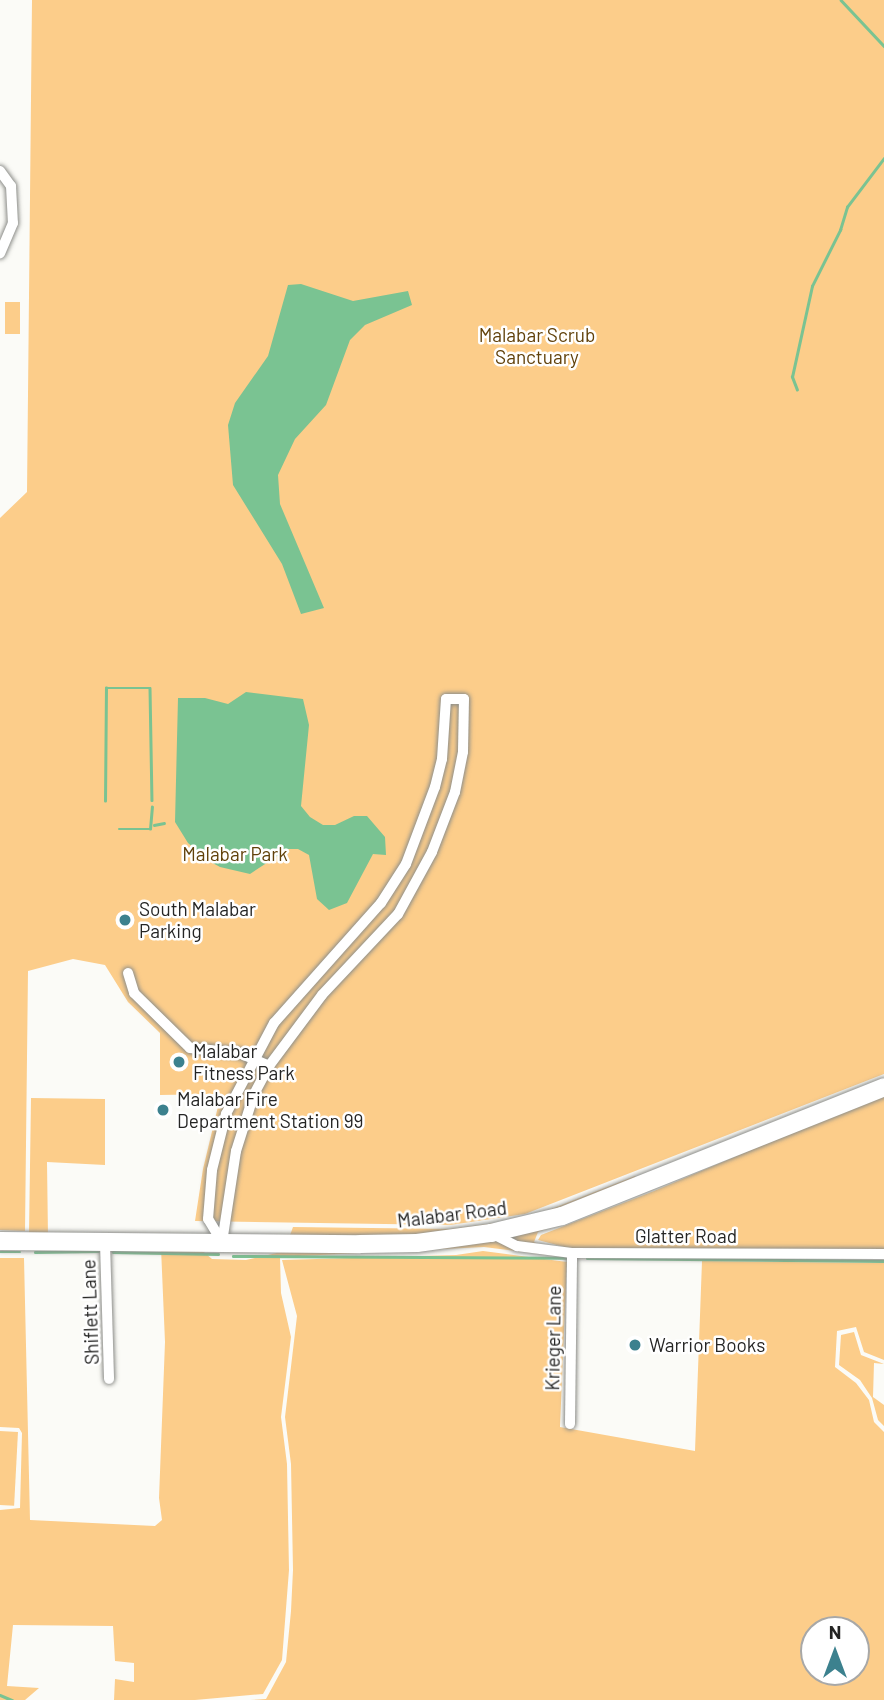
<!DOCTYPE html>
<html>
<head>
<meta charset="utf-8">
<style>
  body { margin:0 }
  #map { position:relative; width:884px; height:1700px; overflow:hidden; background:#fbfbf7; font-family:Barlow,sans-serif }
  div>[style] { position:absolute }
  .green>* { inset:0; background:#fccd8a; transform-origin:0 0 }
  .water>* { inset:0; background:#7ac392 }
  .stream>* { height:2.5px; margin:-1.25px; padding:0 1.25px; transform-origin:1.25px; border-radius:1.25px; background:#7ac392 }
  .roads { filter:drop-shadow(0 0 2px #8d8e8a) drop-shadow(0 0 2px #8d8e8a) }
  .street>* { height:10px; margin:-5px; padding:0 5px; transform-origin:5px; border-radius:5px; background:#fff }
  .primary>* { height:18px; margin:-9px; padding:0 9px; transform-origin:9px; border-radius:9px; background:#fff }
  .dots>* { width:19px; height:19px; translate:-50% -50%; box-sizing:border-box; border:4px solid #fff; border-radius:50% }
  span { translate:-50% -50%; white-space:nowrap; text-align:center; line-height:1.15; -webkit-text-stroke:5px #fff; paint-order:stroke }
  .park-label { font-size:19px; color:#61410a }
  .poi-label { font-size:19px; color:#252524 }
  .left { translate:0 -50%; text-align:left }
  .street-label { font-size:19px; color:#252524 }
  .north { position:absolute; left:800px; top:1616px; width:70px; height:70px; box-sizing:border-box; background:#fff; border:2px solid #a8a8a7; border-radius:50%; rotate:0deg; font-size:19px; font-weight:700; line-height:28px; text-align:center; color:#252524 }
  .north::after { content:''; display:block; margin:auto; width:24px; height:32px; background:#3c818e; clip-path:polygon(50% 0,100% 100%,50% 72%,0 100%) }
</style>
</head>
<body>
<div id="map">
  <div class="green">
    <i style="clip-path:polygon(32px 0,884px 0,884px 1074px,525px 1214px,450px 1225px,195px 1221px,203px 1169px,221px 1094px,160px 1095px,160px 1033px,128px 1002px,105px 965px,73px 959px,28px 971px,25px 1231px,0 1230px,0 518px,27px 492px)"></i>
    <i style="left:5px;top:302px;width:15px;height:32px"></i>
    <i style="clip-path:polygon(884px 1094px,884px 1250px,572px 1249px,538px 1240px,541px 1235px,654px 1191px)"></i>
    <i style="clip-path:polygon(31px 1098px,105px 1099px,105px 1165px,47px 1162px,48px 1237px,29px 1233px)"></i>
    <i style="clip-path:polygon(635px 1176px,637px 1181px,561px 1211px,490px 1228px,416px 1237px,289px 1238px,293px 1227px,450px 1229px,526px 1219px)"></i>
    <i style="clip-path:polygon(639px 1192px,538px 1232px,534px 1242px,564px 1257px,484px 1247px,280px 1257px,281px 1293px,291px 1337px,281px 1417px,287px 1464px,289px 1570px,282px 1660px,263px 1694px,195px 1700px,114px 1700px,115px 1679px,134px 1682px,134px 1663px,115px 1661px,113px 1626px,13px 1625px,7px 1686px,39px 1688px,25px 1700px,0 1700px,0 1510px,20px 1508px,22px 1433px,19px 1428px,0 1427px,0 1258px,24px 1258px,30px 1520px,155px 1526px,162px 1520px,159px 1498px,165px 1342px,161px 1248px,199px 1248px,212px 1259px,246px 1260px,285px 1251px,417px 1248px)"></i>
    <i style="clip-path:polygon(evenodd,483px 1251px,567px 1262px,560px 1427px,695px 1451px,702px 1261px,884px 1263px,884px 1360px,864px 1352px,856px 1327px,837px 1331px,835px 1367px,856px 1383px,869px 1400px,874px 1422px,884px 1432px,884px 1700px,250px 1700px,266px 1699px,286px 1662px,291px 1611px,293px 1570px,291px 1464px,285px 1417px,297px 1316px,282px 1260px,456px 1255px,483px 1251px,814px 1630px,856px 1630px,856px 1672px,814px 1672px,814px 1630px)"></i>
    <i style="clip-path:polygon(854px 1332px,861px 1355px,884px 1364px,874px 1363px,873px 1397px,884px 1405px,884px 1426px,878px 1420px,872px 1398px,860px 1380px,839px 1365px,841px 1335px)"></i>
    <i style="left:0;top:1431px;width:18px;height:74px;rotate:3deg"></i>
  </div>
  <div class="water">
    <i style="clip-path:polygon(301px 284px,353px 301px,408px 291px,412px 305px,365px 325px,350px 340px,326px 405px,295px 439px,278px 475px,280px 504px,324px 608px,301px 614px,282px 564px,233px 485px,228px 425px,235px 403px,268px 356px,288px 285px)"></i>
    <i style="clip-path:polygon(246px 692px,303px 699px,309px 725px,301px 806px,310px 817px,323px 825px,335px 825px,354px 816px,367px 816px,385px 837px,386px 855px,373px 854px,347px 903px,329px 910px,317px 899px,309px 855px,298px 849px,288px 849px,250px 874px,220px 867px,209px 861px,188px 843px,175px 822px,178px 698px,205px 698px,228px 704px)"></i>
  </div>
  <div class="stream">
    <i style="left:841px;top:0;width:63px;rotate:46.9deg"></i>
    <i style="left:797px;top:390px;width:14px;rotate:-111deg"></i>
    <i style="left:792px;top:377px;width:93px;rotate:-77.6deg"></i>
    <i style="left:812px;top:286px;width:63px;rotate:-63.4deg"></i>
    <i style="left:840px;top:230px;width:24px;rotate:-73deg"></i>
    <i style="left:847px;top:207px;width:61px;rotate:-52.9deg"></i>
    <i style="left:105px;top:801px;width:113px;rotate:-89.5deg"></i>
    <i style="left:106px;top:688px;width:44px"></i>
    <i style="left:150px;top:688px;width:112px;rotate:89deg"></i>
    <i style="left:154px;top:825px;width:10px;rotate:-11deg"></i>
    <i style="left:119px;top:829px;width:31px"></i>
    <i style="left:150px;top:829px;width:22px;rotate:-85deg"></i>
    <i style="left:0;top:1252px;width:20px"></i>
    <i style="left:35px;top:1252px;width:63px;rotate:-0.9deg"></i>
    <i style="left:113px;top:1252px;width:105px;rotate:1.1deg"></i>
    <i style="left:233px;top:1256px;width:336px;rotate:0.3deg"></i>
    <i style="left:587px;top:1258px;width:297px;rotate:0.6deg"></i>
    <i style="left:0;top:1695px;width:13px;rotate:23deg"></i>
  </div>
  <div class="roads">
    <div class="street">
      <i style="left:0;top:171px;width:19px;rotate:54deg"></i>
      <i style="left:11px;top:186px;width:37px;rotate:87deg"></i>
      <i style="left:13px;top:223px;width:33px;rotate:113deg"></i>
      <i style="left:446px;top:699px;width:18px"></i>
      <i style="left:464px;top:699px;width:53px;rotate:91.1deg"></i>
      <i style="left:463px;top:752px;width:41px;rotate:101.3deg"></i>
      <i style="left:455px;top:792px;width:64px;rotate:111deg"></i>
      <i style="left:432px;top:852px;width:71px;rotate:118.7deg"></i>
      <i style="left:398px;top:914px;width:111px;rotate:133.2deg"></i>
      <i style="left:322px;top:995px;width:89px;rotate:126.7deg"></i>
      <i style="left:269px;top:1066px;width:32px;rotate:118deg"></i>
      <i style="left:254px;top:1094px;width:60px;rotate:107.5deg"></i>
      <i style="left:236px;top:1151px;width:92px;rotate:98.7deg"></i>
      <i style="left:222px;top:1242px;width:27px;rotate:-121deg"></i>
      <i style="left:208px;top:1219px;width:49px;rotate:-85.3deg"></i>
      <i style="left:212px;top:1170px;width:58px;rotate:-76deg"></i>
      <i style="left:226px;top:1114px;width:103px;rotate:-62.2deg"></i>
      <i style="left:274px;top:1023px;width:161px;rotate:-48.3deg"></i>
      <i style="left:381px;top:903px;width:46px;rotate:-57.3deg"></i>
      <i style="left:406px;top:864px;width:82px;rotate:-69.4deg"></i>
      <i style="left:435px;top:787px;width:29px;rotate:-76deg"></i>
      <i style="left:442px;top:759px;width:60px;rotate:-86.2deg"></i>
      <i style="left:128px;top:973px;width:21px;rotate:73deg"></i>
      <i style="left:134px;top:993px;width:78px;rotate:44.5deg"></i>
      <i style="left:190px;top:1048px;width:49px;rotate:5.8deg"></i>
      <i style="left:239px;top:1053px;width:33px;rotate:23deg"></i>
      <i style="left:491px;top:1233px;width:29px;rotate:27deg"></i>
      <i style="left:517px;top:1246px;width:55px;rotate:7.3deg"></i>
      <i style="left:572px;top:1253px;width:312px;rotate:0.2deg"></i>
      <i style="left:105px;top:1243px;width:136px;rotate:88.3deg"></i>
      <i style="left:570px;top:1424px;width:171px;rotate:-89.3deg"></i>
    </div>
    <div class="primary">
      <i style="left:0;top:1241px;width:360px;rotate:0.5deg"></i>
      <i style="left:360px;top:1244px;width:57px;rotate:-1deg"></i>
      <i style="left:417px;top:1243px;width:75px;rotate:-7.7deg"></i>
      <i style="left:491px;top:1233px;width:73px;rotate:-13.5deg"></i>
      <i style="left:562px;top:1216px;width:347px;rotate:-21.8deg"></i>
    </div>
  </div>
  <div class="dots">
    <i style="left:125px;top:920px;background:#3c818e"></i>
    <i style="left:179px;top:1062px;background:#3c818e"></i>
    <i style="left:163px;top:1110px;background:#3c818e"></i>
    <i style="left:635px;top:1345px;background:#3c818e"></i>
  </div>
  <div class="park-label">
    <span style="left:537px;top:346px">Malabar Scrub<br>Sanctuary</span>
    <span style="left:235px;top:854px">Malabar Park</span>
  </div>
  <div class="poi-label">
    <span class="left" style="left:139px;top:920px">South Malabar<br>Parking</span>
    <span class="left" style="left:193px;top:1062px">Malabar<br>Fitness Park</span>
    <span class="left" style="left:177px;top:1110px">Malabar Fire<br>Department Station 99</span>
    <span class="left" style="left:649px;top:1345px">Warrior Books</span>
  </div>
  <div class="street-label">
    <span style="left:452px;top:1214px;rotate:-7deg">Malabar Road</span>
    <span style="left:686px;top:1236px">Glatter Road</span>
    <span style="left:90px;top:1312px;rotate:-92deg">Shiflett Lane</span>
    <span style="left:553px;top:1338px;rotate:-89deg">Krieger Lane</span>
  </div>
  <div class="north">N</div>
</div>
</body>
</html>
